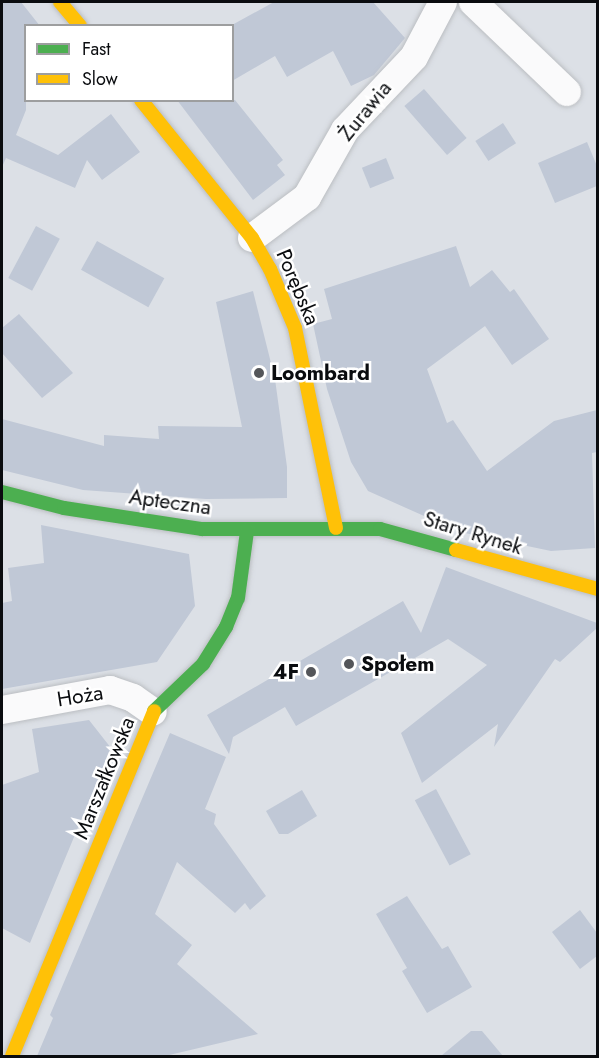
<!DOCTYPE html>
<html>
<head>
<meta charset="utf-8">
<style>
  body { margin:0 }
  #map { position:relative; width:599px; height:1058px; overflow:hidden; background:#dce0e6; font-family:Jost,sans-serif }
  div>[style] { position:absolute }
  .building>* { inset:0; background:#c0c8d6; transform-origin:0 0 }
  .roads { filter:drop-shadow(0 0 2px #bbbec2) drop-shadow(0 0 2px #bbbec2) }
  .street>* { height:28px; margin:-14px; padding:0 14px; transform-origin:14px; border-radius:14px; background:#fafafb }
  .fast>* { height:14px; margin:-7px; padding:0 7px; transform-origin:7px; border-radius:7px; background:#4caf50 }
  .slow>* { height:14px; margin:-7px; padding:0 7px; transform-origin:7px; border-radius:7px; background:#ffc107 }
  .dots>* { width:16px; height:16px; translate:-50% -50%; box-sizing:border-box; border:3px solid #fff; border-radius:50% }
  span { translate:-50% -50%; white-space:nowrap; text-align:center; line-height:1.15; -webkit-text-stroke:5px #fff; paint-order:stroke }
  .street-label { font-size:21px; color:#0a0c0f }
  .poi-label { font-size:21px; color:#0a0c0f; font-weight:700 }
  .left { translate:0 -50%; text-align:left }
  .right { translate:-100% -50%; text-align:right }
  .frame { position:absolute; inset:0; border:3px solid #0a0c0f; pointer-events:none }
  .legend { position:absolute; left:24px; top:24px; width:210px; height:78px; box-sizing:border-box; background:#fff; border:2px solid #9d9e9f; margin:0; padding:8px 10px; list-style:none; font-size:18px; color:#0a0c0f }
  .legend li { display:flex; align-items:center; gap:12px; height:30px }
  .legend b { width:30px; border:2px solid #9d9e9f }
</style>
</head>
<body>
<div id="map">
  <div class="building">
    <i style="clip-path:polygon(2px 2px,21px 2px,40px 26px,26px 26px,26px 110px,16px 135px,58px 155px,111px 114px,140px 152px,102px 180px,87px 160px,75px 188px,6px 158px,2px 167px)"></i>
    <i style="clip-path:polygon(274px 2px,373px 2px,405px 38px,374px 75px,351px 86px,333px 51px,287px 77px,275px 56px,232px 81px,232px 25px)"></i>
    <i style="left:424px;top:89px;width:65px;height:26px;rotate:49deg"></i>
    <i style="clip-path:polygon(177px 100px,235px 100px,283px 160px,277px 165px,285px 175px,253px 200px)"></i>
    <i style="left:503px;top:123px;width:24px;height:33px;rotate:57deg"></i>
    <i style="clip-path:polygon(587px 142px,597px 166px,597px 186px,555px 203px,538px 163px)"></i>
    <i style="left:386px;top:158px;width:22px;height:26px;rotate:68deg"></i>
    <i style="left:36px;top:226px;width:27px;height:59px;rotate:28deg"></i>
    <i style="left:97px;top:241px;width:77px;height:33px;rotate:29deg"></i>
    <i style="clip-path:polygon(456px 246px,470px 287px,492px 270px,510px 292px,514px 289px,549px 339px,512px 365px,485px 326px,427px 369px,447px 423px,453px 420px,487px 471px,554px 421px,597px 410px,597px 452px,592px 453px,595px 548px,551px 551px,460px 532px,368px 491px,351px 462px,327px 389px,313px 324px,332px 319px,324px 289px)"></i>
    <i style="clip-path:polygon(253px 291px,275px 379px,287px 467px,287px 498px,206px 499px,83px 490px,2px 470px,2px 419px,104px 446px,104px 435px,159px 439px,158px 426px,242px 427px,216px 302px)"></i>
    <i style="clip-path:polygon(19px 314px,73px 373px,42px 398px,2px 353px,2px 328px)"></i>
    <i style="clip-path:polygon(41px 525px,189px 554px,195px 606px,157px 662px,2px 689px,2px 603px,12px 601px,8px 568px,44px 563px)"></i>
    <i style="clip-path:polygon(446px 567px,597px 623px,597px 628px,560px 662px,555px 659px,494px 747px,498px 724px,422px 783px,401px 733px,487px 665px,448px 639px,296px 726px,285px 707px,233px 737px,229px 754px,207px 715px,403px 601px,421px 633px)"></i>
    <i style="clip-path:polygon(89px 720px,111px 748px,30px 943px,2px 928px,2px 785px,39px 772px,32px 729px)"></i>
    <i style="clip-path:polygon(170px 733px,226px 757px,205px 809px,216px 814px,214px 824px,266px 896px,250px 910px,245px 903px,235px 913px,177px 862px,155px 914px,192px 945px,177px 964px,258px 1034px,165px 1056px,37px 1056px,53px 1018px,50px 1015px)"></i>
    <i style="left:436px;top:789px;width:74px;height:24px;rotate:62deg"></i>
    <i style="clip-path:polygon(302px 790px,317px 816px,288px 834px,279px 834px,266px 811px)"></i>
    <i style="clip-path:polygon(407px 896px,442px 949px,448px 946px,472px 987px,427px 1013px,402px 971px,407px 968px,376px 914px)"></i>
    <i style="clip-path:polygon(580px 910px,597px 933px,597px 956px,580px 969px,552px 932px)"></i>
    <i style="clip-path:polygon(471px 1031px,482px 1031px,503px 1056px,441px 1056px)"></i>
  </div>
  <div class="roads">
    <div class="street">
      <i style="left:473px;top:2px;width:130px;rotate:43.8deg"></i>
      <i style="left:252px;top:238px;width:69px;rotate:-36.7deg"></i>
      <i style="left:307px;top:197px;width:77px;rotate:-60.4deg"></i>
      <i style="left:345px;top:130px;width:100px;rotate:-46.6deg"></i>
      <i style="left:414px;top:57px;width:62px;rotate:-62.2deg"></i>
      <i style="left:2px;top:710px;width:110px;rotate:-10.5deg"></i>
      <i style="left:110px;top:690px;width:24px;rotate:19deg"></i>
      <i style="left:133px;top:698px;width:24px;rotate:35deg"></i>
    </div>
    <div class="fast">
      <i style="left:2px;top:492px;width:64px;rotate:14.5deg"></i>
      <i style="left:64px;top:508px;width:140px;rotate:8.7deg"></i>
      <i style="left:202px;top:529px;width:178px"></i>
      <i style="left:380px;top:529px;width:79px;rotate:15.4deg"></i>
      <i style="left:154px;top:711px;width:68px;rotate:-43.8deg"></i>
      <i style="left:203px;top:664px;width:44px;rotate:-58.1deg"></i>
      <i style="left:226px;top:627px;width:31px;rotate:-68deg"></i>
      <i style="left:238px;top:598px;width:68px;rotate:-82.3deg"></i>
    </div>
    <div class="slow">
      <i style="left:60px;top:2px;width:31px;rotate:50deg"></i>
      <i style="left:141px;top:100px;width:177px;rotate:51.2deg"></i>
      <i style="left:252px;top:238px;width:36px;rotate:60deg"></i>
      <i style="left:270px;top:269px;width:64px;rotate:67deg"></i>
      <i style="left:295px;top:328px;width:204px;rotate:78.4deg"></i>
      <i style="left:456px;top:550px;width:147px;rotate:15.4deg"></i>
      <i style="left:12px;top:1056px;width:373px;rotate:-67.6deg"></i>
    </div>
  </div>
  <div class="dots">
    <i style="left:259px;top:373px;background:#54565a"></i>
    <i style="left:349px;top:664px;background:#54565a"></i>
    <i style="left:311px;top:672px;background:#54565a"></i>
  </div>
  <div class="street-label">
    <span style="left:365px;top:111px;rotate:-51deg">Żurawia</span>
    <span style="left:298px;top:287px;rotate:67deg">Porębska</span>
    <span style="left:170px;top:502px;rotate:8deg">Apteczna</span>
    <span style="left:473px;top:533px;rotate:17deg">Stary Rynek</span>
    <span style="left:80px;top:696px;rotate:-9deg">Hoża</span>
    <span style="left:104px;top:778px;rotate:-68deg">Marszałkowska</span>
  </div>
  <div class="poi-label">
    <span class="left" style="left:271px;top:373px">Loombard</span>
    <span class="left" style="left:361px;top:664px">Społem</span>
    <span class="right" style="left:299px;top:672px">4F</span>
  </div>
  <div class="frame"></div>
  <ul class="legend">
  <li><b style="height:8px;background:#4caf50"></b>Fast</li>
  <li><b style="height:8px;background:#ffc107"></b>Slow</li>
  </ul>
</div>
</body>
</html>
